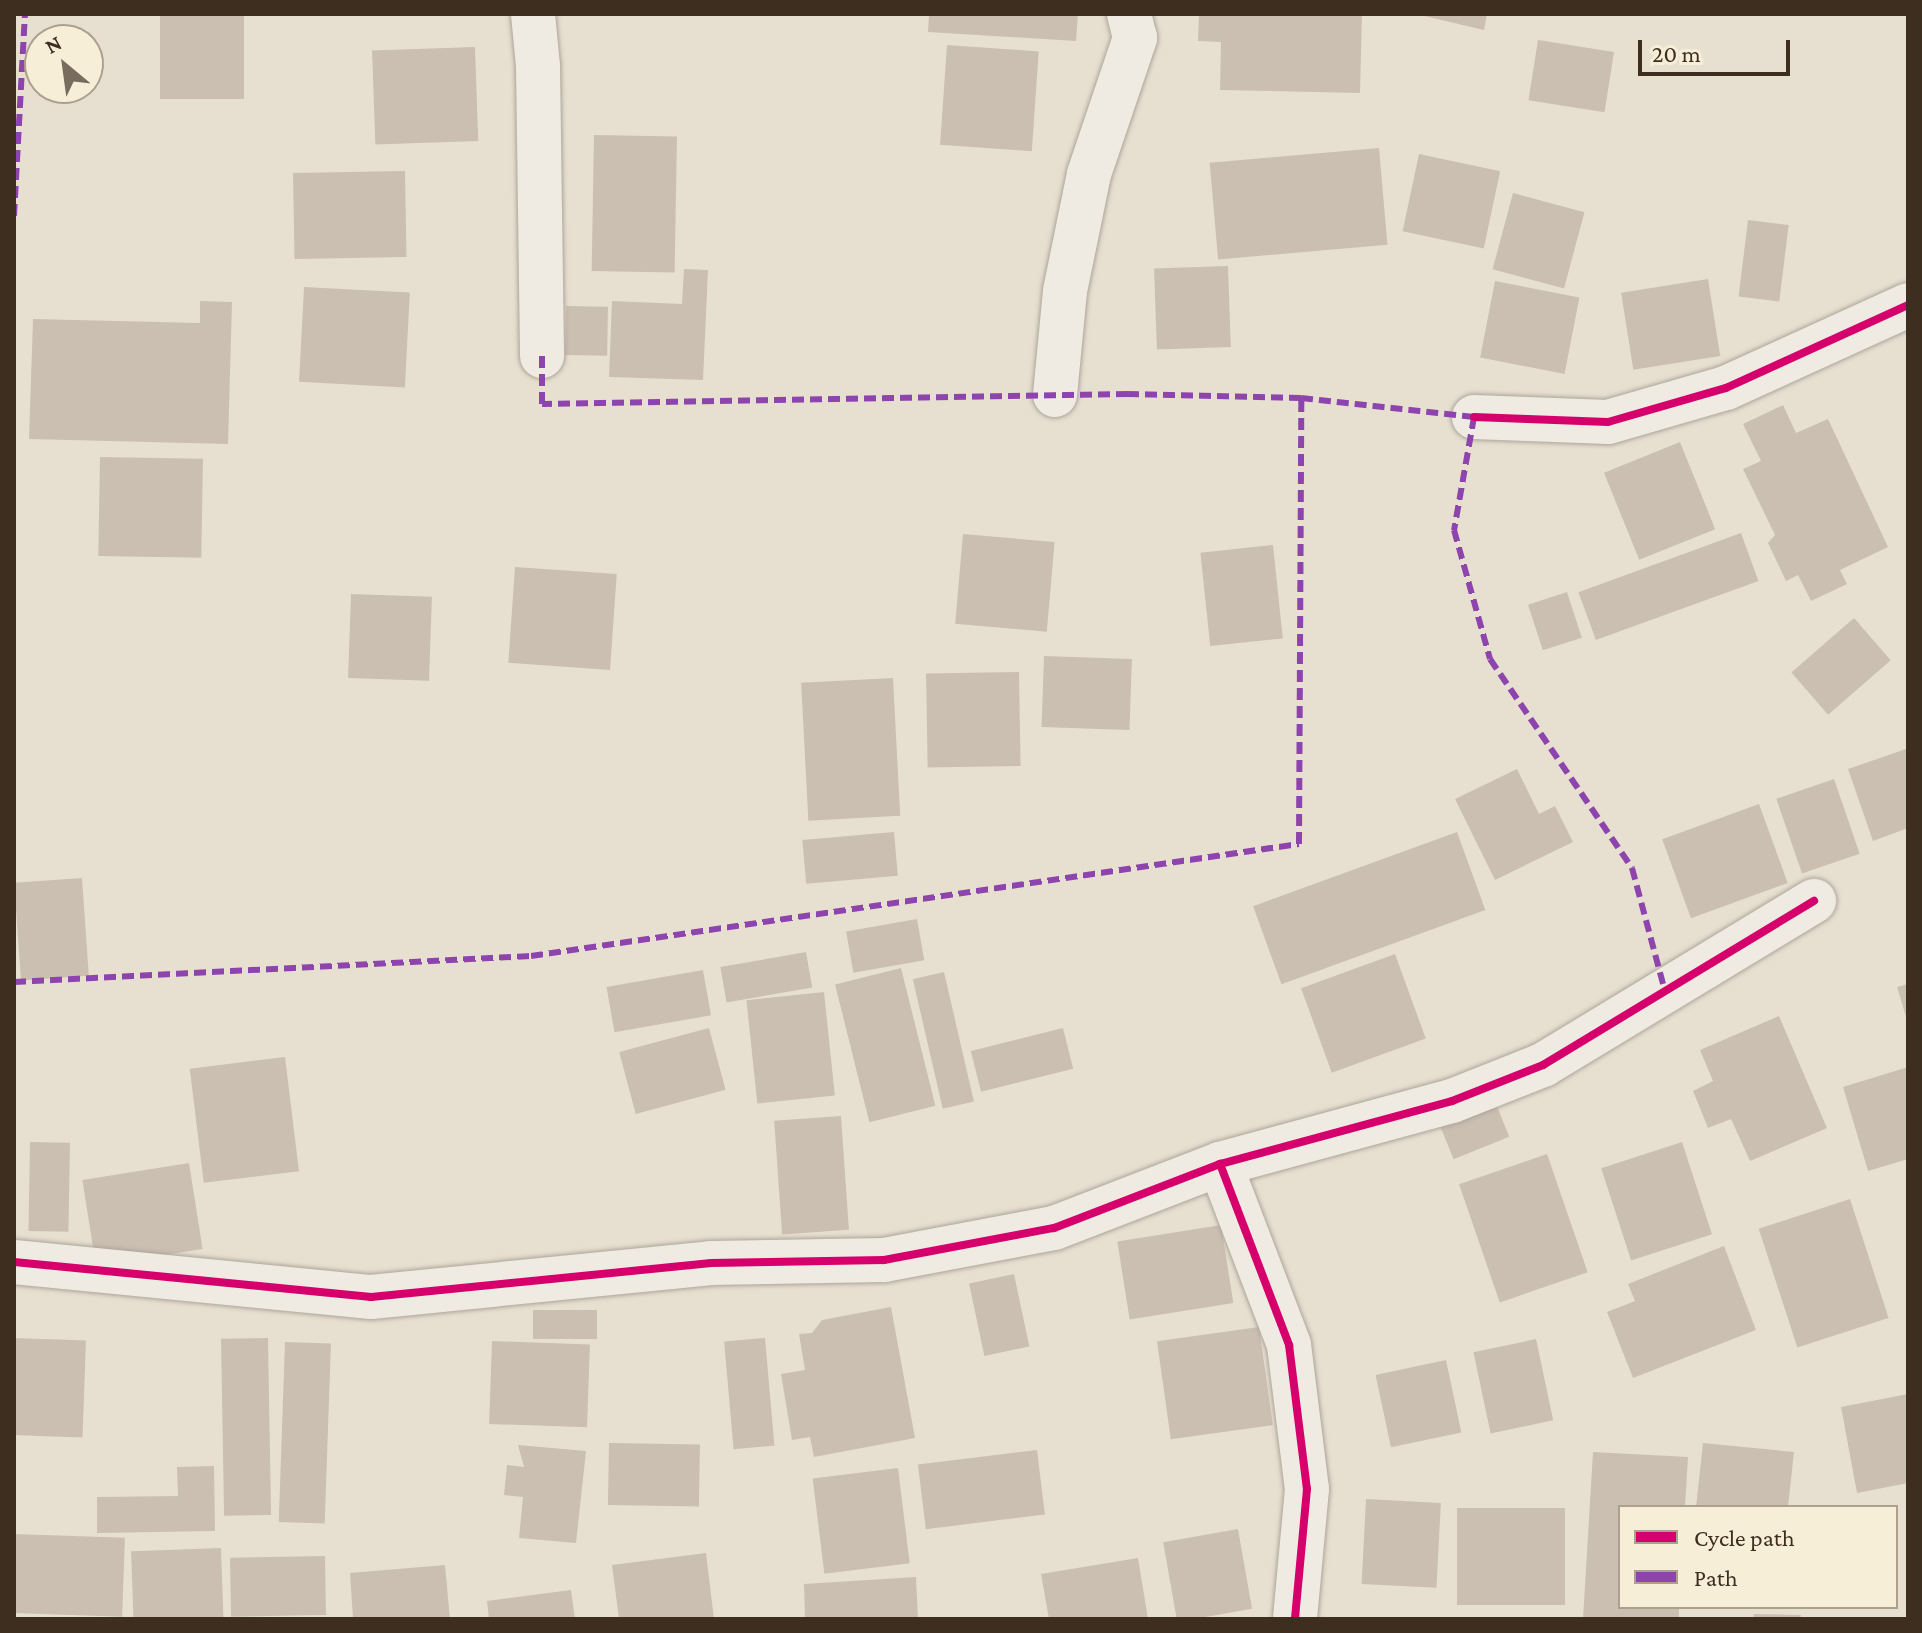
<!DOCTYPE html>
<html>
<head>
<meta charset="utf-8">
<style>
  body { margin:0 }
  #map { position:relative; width:1922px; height:1633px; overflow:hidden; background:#e7e0d1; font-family:"Crimson Pro",serif }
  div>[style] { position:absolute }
  .building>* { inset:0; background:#cbbfb2; transform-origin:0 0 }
  .roads { filter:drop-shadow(0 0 2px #ada599) drop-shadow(0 0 2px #ada599) }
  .minor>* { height:44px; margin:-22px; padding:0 22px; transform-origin:22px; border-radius:22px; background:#efebe3 }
  .quiet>* { height:6px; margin-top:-3px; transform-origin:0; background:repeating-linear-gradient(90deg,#8e44ad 0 12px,transparent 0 18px) }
  .cycleway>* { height:8px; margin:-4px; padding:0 4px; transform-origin:4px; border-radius:4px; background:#d6006c }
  span { translate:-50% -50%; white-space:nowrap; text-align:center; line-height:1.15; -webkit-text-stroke:7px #f7eed8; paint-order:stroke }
  .frame { position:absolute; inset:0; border:16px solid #3d2e20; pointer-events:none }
  .legend { position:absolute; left:1618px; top:1505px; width:280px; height:104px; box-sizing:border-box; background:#f7eed8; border:2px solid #ada18e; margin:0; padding:10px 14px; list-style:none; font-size:24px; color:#3d2e20 }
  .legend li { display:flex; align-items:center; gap:16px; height:40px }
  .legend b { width:40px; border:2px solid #ada18e }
  .north { position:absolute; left:24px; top:24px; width:80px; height:80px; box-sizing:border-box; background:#f7eed8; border:2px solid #ada18e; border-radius:50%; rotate:331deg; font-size:22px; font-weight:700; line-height:32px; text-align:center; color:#3d2e20 }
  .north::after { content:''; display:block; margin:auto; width:28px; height:36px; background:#786c5e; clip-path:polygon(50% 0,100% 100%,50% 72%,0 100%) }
  .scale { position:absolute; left:1638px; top:40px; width:152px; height:36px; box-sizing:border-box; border:4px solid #3d2e20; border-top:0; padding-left:10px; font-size:24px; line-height:28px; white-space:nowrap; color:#3d2e20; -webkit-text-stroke:6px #f7eed8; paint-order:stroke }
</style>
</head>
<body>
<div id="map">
  <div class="building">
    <i style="left:160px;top:14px;width:84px;height:85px"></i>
    <i style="clip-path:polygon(929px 14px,1078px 14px,1076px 41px,928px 32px)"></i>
    <i style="clip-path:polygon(1199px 14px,1362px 14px,1360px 93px,1220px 90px,1221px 42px,1198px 41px)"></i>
    <i style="clip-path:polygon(1416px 14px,1487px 14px,1484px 30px)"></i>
    <i style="left:1538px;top:40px;width:77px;height:61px;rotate:9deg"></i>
    <i style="left:947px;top:45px;width:92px;height:100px;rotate:4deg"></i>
    <i style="left:475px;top:47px;width:94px;height:103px;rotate:88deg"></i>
    <i style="left:594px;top:135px;width:83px;height:136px;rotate:1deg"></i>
    <i style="left:1379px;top:148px;width:97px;height:170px;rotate:85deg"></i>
    <i style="left:1419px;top:154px;width:83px;height:79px;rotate:12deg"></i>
    <i style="left:405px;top:171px;width:86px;height:112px;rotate:89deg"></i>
    <i style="left:1513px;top:193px;width:74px;height:79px;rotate:15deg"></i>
    <i style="left:1748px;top:220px;width:41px;height:77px;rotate:7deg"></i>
    <i style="left:1228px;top:266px;width:81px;height:74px;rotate:88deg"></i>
    <i style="clip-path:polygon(684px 269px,708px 270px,703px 380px,609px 377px,612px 301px,682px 304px)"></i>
    <i style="left:1708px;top:279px;width:78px;height:88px;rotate:81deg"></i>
    <i style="left:1495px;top:281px;width:86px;height:78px;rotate:11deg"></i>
    <i style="left:304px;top:287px;width:106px;height:95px;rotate:3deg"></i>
    <i style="clip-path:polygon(200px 301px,232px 302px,228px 444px,29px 439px,33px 319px,200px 323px)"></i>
    <i style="left:566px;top:306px;width:42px;height:49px;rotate:1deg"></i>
    <i style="clip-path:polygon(1783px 405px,1796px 433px,1828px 419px,1888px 547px,1840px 570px,1847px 584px,1811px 601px,1798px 575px,1786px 581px,1768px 543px,1775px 535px,1743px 469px,1761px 461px,1743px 424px)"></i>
    <i style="left:1680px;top:442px;width:94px;height:82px;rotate:68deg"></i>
    <i style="left:100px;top:457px;width:103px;height:99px;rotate:1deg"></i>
    <i style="left:1741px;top:533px;width:51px;height:173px;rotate:70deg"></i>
    <i style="left:963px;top:534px;width:92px;height:90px;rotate:5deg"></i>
    <i style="left:1273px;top:545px;width:94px;height:73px;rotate:84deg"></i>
    <i style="left:515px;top:567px;width:102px;height:96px;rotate:4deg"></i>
    <i style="left:1567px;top:592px;width:48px;height:41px;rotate:72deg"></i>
    <i style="left:351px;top:594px;width:81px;height:84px;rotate:2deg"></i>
    <i style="left:1854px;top:618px;width:56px;height:83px;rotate:49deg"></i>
    <i style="left:1044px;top:656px;width:88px;height:71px;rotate:2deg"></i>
    <i style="left:1019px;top:672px;width:94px;height:93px;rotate:89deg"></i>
    <i style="left:893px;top:678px;width:138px;height:92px;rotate:87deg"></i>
    <i style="clip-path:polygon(1906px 749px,1908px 828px,1873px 841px,1848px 769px)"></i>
    <i style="clip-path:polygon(1517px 769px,1539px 814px,1555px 806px,1573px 842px,1495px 880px,1455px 799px)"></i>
    <i style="left:1834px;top:779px;width:79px;height:61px;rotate:71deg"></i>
    <i style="left:1759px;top:804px;width:84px;height:103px;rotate:70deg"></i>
    <i style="left:894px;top:832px;width:44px;height:92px;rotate:85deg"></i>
    <i style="left:1457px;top:832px;width:83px;height:217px;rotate:70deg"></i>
    <i style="left:82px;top:878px;width:98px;height:68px;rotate:86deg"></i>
    <i style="left:917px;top:919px;width:42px;height:72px;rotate:80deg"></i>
    <i style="left:806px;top:952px;width:36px;height:87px;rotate:80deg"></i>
    <i style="left:1395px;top:954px;width:90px;height:100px;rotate:70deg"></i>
    <i style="left:901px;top:968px;width:142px;height:68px;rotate:76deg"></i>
    <i style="left:703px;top:970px;width:46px;height:98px;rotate:80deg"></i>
    <i style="left:944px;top:972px;width:133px;height:32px;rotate:77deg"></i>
    <i style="clip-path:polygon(1908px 984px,1908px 1019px,1907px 1020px,1897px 987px)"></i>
    <i style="left:824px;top:992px;width:104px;height:78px;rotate:84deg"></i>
    <i style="clip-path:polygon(1779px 1016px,1827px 1128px,1750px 1161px,1731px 1119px,1708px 1128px,1693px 1091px,1713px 1081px,1700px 1050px)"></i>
    <i style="left:709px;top:1028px;width:64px;height:93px;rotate:75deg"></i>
    <i style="left:1063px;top:1028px;width:42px;height:95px;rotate:76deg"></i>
    <i style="left:285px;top:1057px;width:115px;height:96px;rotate:83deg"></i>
    <i style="clip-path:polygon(1908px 1067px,1908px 1159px,1868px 1171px,1843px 1087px)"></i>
    <i style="left:1492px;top:1094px;width:46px;height:60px;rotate:68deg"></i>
    <i style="left:841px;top:1116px;width:114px;height:67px;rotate:86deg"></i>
    <i style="left:30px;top:1142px;width:40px;height:89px;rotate:1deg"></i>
    <i style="left:1682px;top:1142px;width:97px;height:85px;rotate:72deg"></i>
    <i style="left:1547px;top:1154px;width:125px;height:93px;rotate:71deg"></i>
    <i style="left:189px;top:1163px;width:87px;height:108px;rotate:81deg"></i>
    <i style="left:1850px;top:1199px;width:125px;height:96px;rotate:72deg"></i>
    <i style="left:1221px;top:1225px;width:79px;height:105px;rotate:81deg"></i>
    <i style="clip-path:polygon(1724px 1246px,1756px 1330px,1633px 1378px,1607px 1312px,1635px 1301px,1628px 1284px)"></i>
    <i style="left:1014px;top:1274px;width:74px;height:46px;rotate:78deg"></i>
    <i style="clip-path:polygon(891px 1307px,915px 1438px,814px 1457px,810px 1437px,792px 1440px,781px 1374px,805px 1370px,799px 1334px,812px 1333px,822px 1320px)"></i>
    <i style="left:533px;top:1310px;width:64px;height:29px"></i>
    <i style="left:1259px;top:1327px;width:99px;height:103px;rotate:82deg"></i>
    <i style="left:14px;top:1338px;width:72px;height:97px;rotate:2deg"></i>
    <i style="left:268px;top:1338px;width:177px;height:47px;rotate:89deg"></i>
    <i style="left:765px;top:1338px;width:108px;height:41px;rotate:85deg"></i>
    <i style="left:1536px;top:1339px;width:83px;height:64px;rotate:78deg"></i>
    <i style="left:492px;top:1341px;width:98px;height:83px;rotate:2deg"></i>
    <i style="left:285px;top:1342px;width:46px;height:180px;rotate:2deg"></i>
    <i style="left:1446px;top:1360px;width:74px;height:72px;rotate:78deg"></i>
    <i style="clip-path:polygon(1908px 1394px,1908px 1483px,1857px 1493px,1841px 1407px)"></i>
    <i style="left:609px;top:1443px;width:91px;height:62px;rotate:1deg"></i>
    <i style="clip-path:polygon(1703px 1443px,1794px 1452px,1788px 1507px,1696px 1507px)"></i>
    <i style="clip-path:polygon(518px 1445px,586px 1451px,576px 1543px,519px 1538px,523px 1497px,504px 1495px,507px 1465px,524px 1467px)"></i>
    <i style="left:1037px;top:1450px;width:65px;height:120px;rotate:83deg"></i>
    <i style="clip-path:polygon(1593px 1452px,1688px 1457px,1685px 1507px,1620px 1507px,1620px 1607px,1679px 1607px,1679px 1619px,1583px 1619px)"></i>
    <i style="clip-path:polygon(214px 1466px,215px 1531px,97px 1533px,97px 1497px,178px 1496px,177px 1467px)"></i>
    <i style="left:898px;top:1468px;width:96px;height:86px;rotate:83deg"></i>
    <i style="left:1366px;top:1499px;width:75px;height:85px;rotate:3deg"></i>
    <i style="left:1457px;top:1508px;width:108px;height:97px"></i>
    <i style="left:1238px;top:1529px;width:81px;height:76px;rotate:80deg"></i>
    <i style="left:14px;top:1534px;width:111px;height:79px;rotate:2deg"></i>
    <i style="left:221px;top:1548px;width:71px;height:90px;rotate:88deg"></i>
    <i style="clip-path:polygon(706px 1553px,714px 1619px,619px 1619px,612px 1565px)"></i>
    <i style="left:325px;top:1556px;width:59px;height:95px;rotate:89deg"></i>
    <i style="clip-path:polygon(1138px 1558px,1148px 1619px,1049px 1619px,1041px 1574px)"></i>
    <i style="clip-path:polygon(445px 1565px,450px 1619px,353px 1619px,350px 1573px)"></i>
    <i style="clip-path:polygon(916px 1577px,918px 1619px,805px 1619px,804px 1584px)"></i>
    <i style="clip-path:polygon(571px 1590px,575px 1619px,489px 1619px,487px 1601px)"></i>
    <i style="clip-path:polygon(1754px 1614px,1801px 1615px,1800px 1619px,1753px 1619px)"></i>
  </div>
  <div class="roads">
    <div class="minor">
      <i style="left:533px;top:14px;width:52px;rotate:84.5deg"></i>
      <i style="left:538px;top:66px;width:290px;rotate:89.2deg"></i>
      <i style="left:1055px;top:395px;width:104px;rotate:-84.5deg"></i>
      <i style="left:1065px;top:291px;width:119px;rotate:-78.4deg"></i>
      <i style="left:1089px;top:174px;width:144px;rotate:-71.3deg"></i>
      <i style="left:1135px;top:38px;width:25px;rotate:-104deg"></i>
      <i style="left:1474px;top:417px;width:134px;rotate:2.1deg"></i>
      <i style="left:1608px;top:422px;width:123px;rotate:-16.1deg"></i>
      <i style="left:1726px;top:388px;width:200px;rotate:-24.5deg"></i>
      <i style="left:1220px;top:1164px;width:194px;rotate:69.1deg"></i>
      <i style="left:1289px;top:1345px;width:145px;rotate:82.9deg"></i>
      <i style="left:1307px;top:1489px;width:131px;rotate:95.3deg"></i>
      <i style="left:14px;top:1262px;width:359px;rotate:5.6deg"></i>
      <i style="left:371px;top:1297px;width:342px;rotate:-5.7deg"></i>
      <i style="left:711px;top:1263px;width:173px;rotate:-1deg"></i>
      <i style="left:884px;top:1260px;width:173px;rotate:-10.7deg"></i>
      <i style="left:1054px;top:1228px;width:178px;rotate:-21.1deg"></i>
      <i style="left:1220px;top:1164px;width:240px;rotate:-15.2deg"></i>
      <i style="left:1452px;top:1101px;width:98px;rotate:-21.6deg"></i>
      <i style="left:1543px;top:1065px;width:317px;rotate:-31.2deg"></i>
    </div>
  </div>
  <div class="quiet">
    <i style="left:14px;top:216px;width:202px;rotate:-86.9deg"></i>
    <i style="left:1301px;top:398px;width:174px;rotate:6.3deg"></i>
    <i style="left:1474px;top:417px;width:115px;rotate:100deg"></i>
    <i style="left:1454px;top:530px;width:134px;rotate:74.4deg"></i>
    <i style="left:1490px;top:659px;width:253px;rotate:55.8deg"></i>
    <i style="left:1632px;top:868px;width:127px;rotate:75deg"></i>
    <i style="left:14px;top:982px;width:518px;rotate:-2.88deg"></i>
    <i style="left:531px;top:956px;width:776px;rotate:-8.3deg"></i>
    <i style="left:1299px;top:844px;width:446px;rotate:-89.7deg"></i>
    <i style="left:1301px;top:398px;width:173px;rotate:-178.7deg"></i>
    <i style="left:1128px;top:394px;width:586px;rotate:179.02deg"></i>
    <i style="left:542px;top:404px;width:48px;rotate:-90deg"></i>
  </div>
  <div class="cycleway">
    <i style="left:1474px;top:417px;width:134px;rotate:2.1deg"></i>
    <i style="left:1608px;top:422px;width:123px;rotate:-16.1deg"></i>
    <i style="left:1726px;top:388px;width:200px;rotate:-24.5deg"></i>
    <i style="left:1220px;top:1164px;width:194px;rotate:69.1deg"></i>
    <i style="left:1289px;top:1345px;width:145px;rotate:82.9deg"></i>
    <i style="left:1307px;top:1489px;width:131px;rotate:95.3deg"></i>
    <i style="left:14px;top:1262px;width:359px;rotate:5.6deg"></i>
    <i style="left:371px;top:1297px;width:342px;rotate:-5.7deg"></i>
    <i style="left:711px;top:1263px;width:173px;rotate:-1deg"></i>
    <i style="left:884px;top:1260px;width:173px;rotate:-10.7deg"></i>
    <i style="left:1054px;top:1228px;width:178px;rotate:-21.1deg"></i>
    <i style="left:1220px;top:1164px;width:240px;rotate:-15.2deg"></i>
    <i style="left:1452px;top:1101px;width:98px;rotate:-21.6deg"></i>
    <i style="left:1543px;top:1065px;width:317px;rotate:-31.2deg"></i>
  </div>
  <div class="frame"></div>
  <ul class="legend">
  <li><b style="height:10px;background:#d6006c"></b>Cycle path</li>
  <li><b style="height:10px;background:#8e44ad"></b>Path</li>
  </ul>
  <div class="north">N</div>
  <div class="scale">20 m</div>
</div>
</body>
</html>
